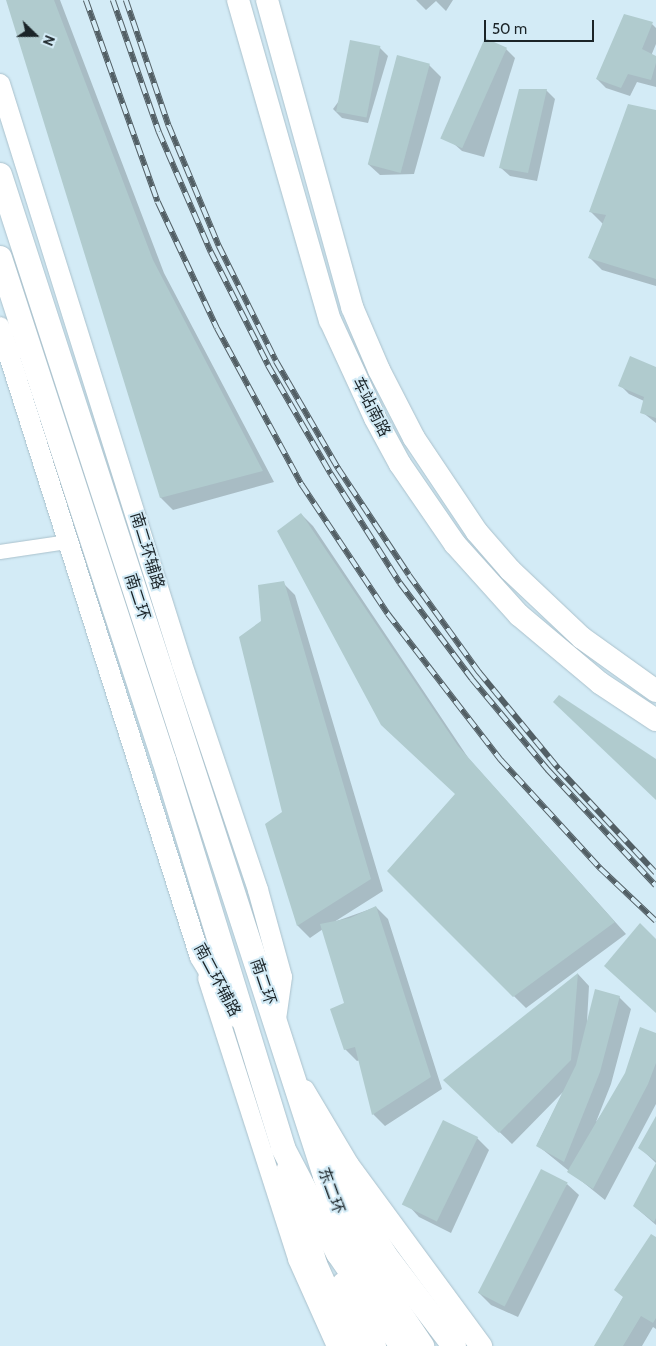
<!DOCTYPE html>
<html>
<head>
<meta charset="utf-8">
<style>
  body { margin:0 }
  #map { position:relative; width:656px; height:1346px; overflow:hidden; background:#d3ebf6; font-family:Cabin,"Noto Sans SC",sans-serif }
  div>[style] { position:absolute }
  .shadow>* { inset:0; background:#0003 }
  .building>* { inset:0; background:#b0cbce; transform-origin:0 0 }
  .roads { filter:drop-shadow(0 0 1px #aac1cc) drop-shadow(0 0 1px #aac1cc) }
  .minor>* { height:14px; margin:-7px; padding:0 7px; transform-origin:7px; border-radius:7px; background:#fff }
  .tertiary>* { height:18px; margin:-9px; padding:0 9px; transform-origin:9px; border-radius:9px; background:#fff }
  .secondary>* { height:20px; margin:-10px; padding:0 10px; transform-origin:10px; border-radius:10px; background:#fff }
  .primary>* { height:22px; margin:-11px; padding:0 11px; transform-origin:11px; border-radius:11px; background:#fff }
  .trunk>* { height:24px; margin:-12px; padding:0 12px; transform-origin:12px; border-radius:12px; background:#fff }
  .rail>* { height:5.5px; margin-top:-2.75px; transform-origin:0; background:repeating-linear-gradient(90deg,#d3ebf6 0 11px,#525f65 0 22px); box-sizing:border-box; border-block:1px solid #525f65 }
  span { translate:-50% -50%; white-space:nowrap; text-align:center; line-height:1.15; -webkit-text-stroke:4px #d3ebf6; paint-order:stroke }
  .street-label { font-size:16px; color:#1b2428 }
  .north { position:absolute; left:10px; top:10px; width:50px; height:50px; -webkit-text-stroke:4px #d3ebf6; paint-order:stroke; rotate:112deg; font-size:14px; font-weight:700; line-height:20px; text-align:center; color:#1b2428 }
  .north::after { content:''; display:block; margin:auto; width:18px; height:22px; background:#1b2428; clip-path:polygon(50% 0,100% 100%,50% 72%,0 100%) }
  .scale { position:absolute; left:484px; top:20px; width:110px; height:22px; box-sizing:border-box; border:2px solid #1b2428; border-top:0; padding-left:6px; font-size:15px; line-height:18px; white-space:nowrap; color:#1b2428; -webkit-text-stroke:4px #d3ebf6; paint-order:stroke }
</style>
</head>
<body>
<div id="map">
  <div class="shadow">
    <i style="clip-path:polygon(7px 0,60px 0,164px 273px,274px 482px,173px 510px,161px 498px)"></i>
    <i style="clip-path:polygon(416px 0,453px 0,446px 11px,436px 1px,426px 10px)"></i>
    <i style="clip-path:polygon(652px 24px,656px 28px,656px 44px,651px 56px,656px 58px,656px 87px,637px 82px,630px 96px,606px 88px,597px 79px)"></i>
    <i style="clip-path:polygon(379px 47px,388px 56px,368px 123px,342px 118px,333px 109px)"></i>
    <i style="clip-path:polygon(506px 49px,515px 58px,484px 157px,462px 151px,453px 143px)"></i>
    <i style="clip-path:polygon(429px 65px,441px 77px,414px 174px,380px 175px,368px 164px)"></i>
    <i style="clip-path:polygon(546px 90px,555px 99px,537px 181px,510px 176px,501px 168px)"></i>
    <i style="clip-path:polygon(656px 111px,656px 286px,602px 270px,590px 258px,603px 224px,591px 212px)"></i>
    <i style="clip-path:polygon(656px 368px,656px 423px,642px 412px,644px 401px,629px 394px,620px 385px)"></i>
    <i style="clip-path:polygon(301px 514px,313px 526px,469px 759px,626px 934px,526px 1008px,388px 871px,456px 794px)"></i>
    <i style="clip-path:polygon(283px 583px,295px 595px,383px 891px,334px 922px,376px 907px,388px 919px,442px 1089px,385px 1126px,373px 1114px,360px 1060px,357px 1061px,345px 1049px,345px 1003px,323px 929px,310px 938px,298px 926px,267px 824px,284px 813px,263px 622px)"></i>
    <i style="clip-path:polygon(578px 974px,589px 986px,587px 1022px,619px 997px,631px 1009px,611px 1084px,596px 1122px,656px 1035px,656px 1104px,605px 1200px,537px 1145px,563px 1092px,512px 1144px,445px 1080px)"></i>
    <i style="clip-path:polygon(656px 1119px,656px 1163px,639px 1147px)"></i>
    <i style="clip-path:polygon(477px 1138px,489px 1150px,451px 1233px,419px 1217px,408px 1205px)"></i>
    <i style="clip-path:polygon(656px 1166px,656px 1225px,634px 1206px)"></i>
    <i style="clip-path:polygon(567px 1184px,579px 1195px,518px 1317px,491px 1305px,479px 1293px)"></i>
    <i style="clip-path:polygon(656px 1238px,656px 1329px,653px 1327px,642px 1346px,596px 1346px)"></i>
  </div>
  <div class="building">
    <i style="clip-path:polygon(6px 0,54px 0,153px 260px,263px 471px,160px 498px)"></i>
    <i style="clip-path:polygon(624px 14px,653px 22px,642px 49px,656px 56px,656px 63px,651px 80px,628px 74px,621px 88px,596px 79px)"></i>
    <i style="left:485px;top:38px;width:24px;height:110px;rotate:24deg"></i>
    <i style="left:350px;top:40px;width:31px;height:73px;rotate:11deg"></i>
    <i style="left:397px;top:55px;width:34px;height:113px;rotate:15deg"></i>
    <i style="clip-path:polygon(519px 89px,547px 89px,528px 173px,499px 168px)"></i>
    <i style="clip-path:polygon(628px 104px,656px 110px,656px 279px,588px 258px,606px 215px,589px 212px)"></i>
    <i style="clip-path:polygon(630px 356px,656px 367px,656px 418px,640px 413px,644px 397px,618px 386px)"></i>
    <i style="clip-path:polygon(301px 513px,458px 746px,615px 922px,513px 997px,387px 871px,455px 794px,381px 725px,277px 531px)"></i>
    <i style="clip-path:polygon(284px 581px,371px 879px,297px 926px,265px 824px,282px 812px,239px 637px,261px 621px,258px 585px)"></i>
    <i style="clip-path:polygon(559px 695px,656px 759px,656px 800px,553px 702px)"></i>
    <i style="clip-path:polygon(376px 906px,431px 1077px,372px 1115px,355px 1047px,344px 1050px,330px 1009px,344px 1003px,320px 924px,350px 918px)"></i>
    <i style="clip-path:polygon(640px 923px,656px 939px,656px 1013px,604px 966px)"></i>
    <i style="clip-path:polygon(578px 973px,571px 1060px,499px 1133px,443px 1080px)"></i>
    <i style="clip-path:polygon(595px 989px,620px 996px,600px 1072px,564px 1162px,536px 1146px,576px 1065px)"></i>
    <i style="clip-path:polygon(640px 1027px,656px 1033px,656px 1063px,648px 1084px,593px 1189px,567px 1172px,625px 1073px)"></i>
    <i style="clip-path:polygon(656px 1116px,656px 1161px,638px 1148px)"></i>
    <i style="left:443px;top:1120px;width:39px;height:94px;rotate:26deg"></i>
    <i style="clip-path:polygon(656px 1163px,656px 1218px,654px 1222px,633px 1206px)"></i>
    <i style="left:541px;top:1169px;width:30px;height:139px;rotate:27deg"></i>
    <i style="clip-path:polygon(651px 1234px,656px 1237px,656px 1318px,653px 1323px,641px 1316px,623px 1346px,594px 1346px,623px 1297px,614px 1290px)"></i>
  </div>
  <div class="roads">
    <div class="minor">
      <i style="left:0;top:552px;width:69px;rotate:-8.4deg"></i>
    </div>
    <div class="tertiary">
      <i style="left:207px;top:978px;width:295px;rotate:72.2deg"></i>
      <i style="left:297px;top:1259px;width:95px;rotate:65.9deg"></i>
    </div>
    <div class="secondary">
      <i style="left:0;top:84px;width:608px;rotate:72.58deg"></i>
      <i style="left:182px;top:664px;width:238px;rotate:71.4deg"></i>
      <i style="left:258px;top:890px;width:90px;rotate:74.6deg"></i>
      <i style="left:282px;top:977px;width:42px;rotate:98.1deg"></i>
      <i style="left:0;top:327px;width:661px;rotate:72.39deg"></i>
      <i style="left:200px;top:957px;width:71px;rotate:58.8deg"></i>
    </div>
    <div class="primary">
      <i style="left:238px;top:0;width:333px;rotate:74deg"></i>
      <i style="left:330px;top:320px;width:108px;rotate:65.3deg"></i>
      <i style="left:375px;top:418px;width:52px;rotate:61.5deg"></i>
      <i style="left:400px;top:464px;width:97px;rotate:55.5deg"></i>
      <i style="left:455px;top:544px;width:96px;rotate:48deg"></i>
      <i style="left:519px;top:615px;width:106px;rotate:40deg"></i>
      <i style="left:600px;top:683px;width:67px;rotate:33.5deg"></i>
      <i style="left:267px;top:0;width:319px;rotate:74.5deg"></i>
      <i style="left:352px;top:307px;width:69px;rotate:66.8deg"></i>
      <i style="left:379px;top:370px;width:76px;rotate:62.8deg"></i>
      <i style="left:414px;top:438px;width:113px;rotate:56.2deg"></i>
      <i style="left:477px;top:532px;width:50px;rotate:49deg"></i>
      <i style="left:510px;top:570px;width:99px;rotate:43.4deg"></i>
      <i style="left:582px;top:638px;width:91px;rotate:35.6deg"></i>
      <i style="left:304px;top:1091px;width:86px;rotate:59.3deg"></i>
      <i style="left:348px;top:1165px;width:225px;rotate:53.7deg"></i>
      <i style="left:288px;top:1168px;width:100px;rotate:73.7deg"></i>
      <i style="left:316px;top:1264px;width:90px;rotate:65.7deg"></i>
    </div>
    <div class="trunk">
      <i style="left:0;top:175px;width:1052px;rotate:72.01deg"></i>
      <i style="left:325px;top:1176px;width:44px;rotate:69.9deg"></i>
      <i style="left:340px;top:1217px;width:38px;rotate:62deg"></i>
      <i style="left:358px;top:1251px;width:115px;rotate:56deg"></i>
      <i style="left:0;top:258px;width:528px;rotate:71.91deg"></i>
      <i style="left:164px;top:760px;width:406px;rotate:72.9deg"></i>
      <i style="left:283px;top:1148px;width:119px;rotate:62.4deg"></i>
      <i style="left:338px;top:1253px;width:113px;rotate:55.5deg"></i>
      <i style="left:334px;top:1170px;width:99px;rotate:59deg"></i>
      <i style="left:385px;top:1255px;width:114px;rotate:52.8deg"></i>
      <i style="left:344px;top:1284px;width:69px;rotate:64.2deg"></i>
    </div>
  </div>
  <div class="rail">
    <i style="left:86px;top:0;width:214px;rotate:70.4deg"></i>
    <i style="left:158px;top:202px;width:139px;rotate:64.9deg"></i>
    <i style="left:217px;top:328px;width:179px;rotate:61.6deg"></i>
    <i style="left:302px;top:485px;width:155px;rotate:56.3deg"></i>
    <i style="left:388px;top:614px;width:185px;rotate:52.3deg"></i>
    <i style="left:501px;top:760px;width:147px;rotate:47.5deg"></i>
    <i style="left:600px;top:868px;width:77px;rotate:43.4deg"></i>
    <i style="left:113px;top:0;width:140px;rotate:70.8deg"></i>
    <i style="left:159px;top:132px;width:131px;rotate:66.6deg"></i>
    <i style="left:211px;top:252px;width:127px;rotate:63.2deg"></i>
    <i style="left:268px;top:365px;width:126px;rotate:60deg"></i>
    <i style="left:331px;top:474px;width:129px;rotate:57.7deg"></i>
    <i style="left:400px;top:583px;width:120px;rotate:53.1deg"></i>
    <i style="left:472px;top:679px;width:119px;rotate:50.1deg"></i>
    <i style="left:548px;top:770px;width:158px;rotate:47deg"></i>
    <i style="left:126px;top:0;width:133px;rotate:71.2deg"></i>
    <i style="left:169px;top:126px;width:130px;rotate:67.4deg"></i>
    <i style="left:219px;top:246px;width:128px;rotate:63.6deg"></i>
    <i style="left:276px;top:361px;width:124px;rotate:59.9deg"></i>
    <i style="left:338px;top:468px;width:128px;rotate:56.4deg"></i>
    <i style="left:409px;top:575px;width:120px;rotate:54.2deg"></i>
    <i style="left:479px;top:672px;width:126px;rotate:50.5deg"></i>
    <i style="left:559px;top:769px;width:142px;rotate:47deg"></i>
  </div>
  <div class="street-label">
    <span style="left:371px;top:407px;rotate:63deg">车站南路</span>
    <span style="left:147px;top:551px;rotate:73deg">南二环辅路</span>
    <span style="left:137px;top:597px;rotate:72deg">南二环</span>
    <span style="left:217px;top:980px;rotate:62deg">南二环辅路</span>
    <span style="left:263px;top:982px;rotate:71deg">南二环</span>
    <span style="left:331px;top:1191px;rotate:70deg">东二环</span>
  </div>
  <div class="north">N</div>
  <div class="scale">50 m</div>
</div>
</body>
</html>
